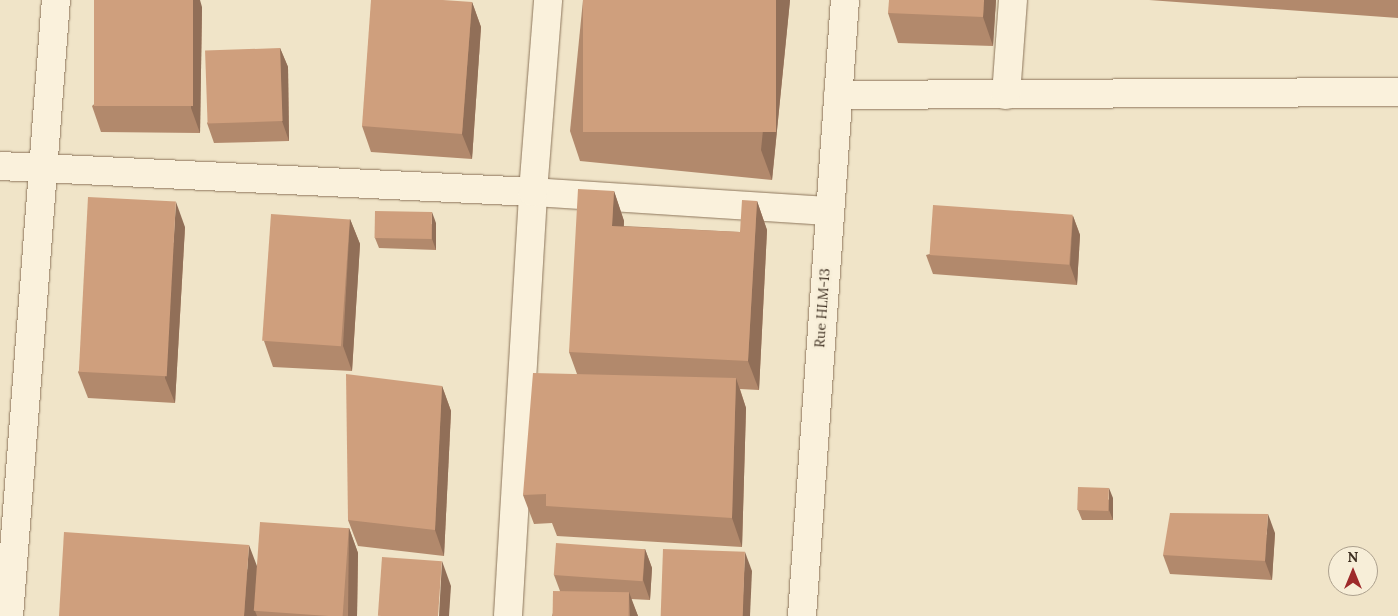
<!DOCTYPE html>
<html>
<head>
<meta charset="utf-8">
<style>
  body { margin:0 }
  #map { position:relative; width:1398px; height:616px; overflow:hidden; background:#f0e4c8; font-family:Lora,serif }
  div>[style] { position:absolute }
  .roads { filter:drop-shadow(0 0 1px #8d765c) drop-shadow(0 0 1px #8d765c) }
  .minor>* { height:28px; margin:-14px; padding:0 14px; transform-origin:14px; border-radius:14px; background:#faf1dc }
  .wall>* { inset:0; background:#b2896c }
  .shaded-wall>* { inset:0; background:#916f58 }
  .building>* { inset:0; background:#cf9f7d; transform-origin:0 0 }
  span { translate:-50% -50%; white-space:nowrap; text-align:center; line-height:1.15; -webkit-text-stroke:5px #f7eed8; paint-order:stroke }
  .street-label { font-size:14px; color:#3d2e20 }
  .north { position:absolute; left:1328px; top:546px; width:50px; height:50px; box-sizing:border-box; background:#f7eed8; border:1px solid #ada18e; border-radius:50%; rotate:0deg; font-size:14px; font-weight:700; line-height:20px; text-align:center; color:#3d2e20 }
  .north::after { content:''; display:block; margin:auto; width:18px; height:22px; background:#9e2a2b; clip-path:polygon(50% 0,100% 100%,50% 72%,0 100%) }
</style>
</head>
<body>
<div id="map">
  <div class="roads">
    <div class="minor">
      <i style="left:838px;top:95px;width:560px;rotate:-0.31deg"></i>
      <i style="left:1006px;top:95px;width:95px;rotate:-85.8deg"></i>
      <i style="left:0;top:166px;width:534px;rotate:2.79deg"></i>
      <i style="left:533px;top:192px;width:297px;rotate:3.7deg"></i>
      <i style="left:9px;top:616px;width:618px;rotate:-85.64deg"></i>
      <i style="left:508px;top:616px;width:425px;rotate:-86.6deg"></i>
      <i style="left:533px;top:192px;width:193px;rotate:-85.5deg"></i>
      <i style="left:802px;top:616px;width:617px;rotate:-86.01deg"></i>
    </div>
  </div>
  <div class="wall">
    <i style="clip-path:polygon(583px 0,790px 0,772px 180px,580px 161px,570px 131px)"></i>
    <i style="clip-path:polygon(996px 0,993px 46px,898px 43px,888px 13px)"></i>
    <i style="clip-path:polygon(1149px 0,1398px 0,1398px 18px)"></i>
    <i style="clip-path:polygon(472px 2px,481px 27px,472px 159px,371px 152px,362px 126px)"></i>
    <i style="clip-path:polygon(202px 7px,200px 133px,101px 132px,92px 106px)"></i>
    <i style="clip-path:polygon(280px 48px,288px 67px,289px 141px,214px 143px,207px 123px)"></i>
    <i style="clip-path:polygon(614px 191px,624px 221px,624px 226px,740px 232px,757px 201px,767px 230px,759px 390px,740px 389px,746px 408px,742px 547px,557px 536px,552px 523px,534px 524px,523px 495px,577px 374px,569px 352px)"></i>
    <i style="clip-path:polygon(1073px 216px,1080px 235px,1077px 285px,933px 274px,926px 255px)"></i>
    <i style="clip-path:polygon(350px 219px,360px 244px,352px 371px,273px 367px,264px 341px)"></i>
    <i style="clip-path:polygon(436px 223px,436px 250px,379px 248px,375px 238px)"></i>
    <i style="clip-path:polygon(185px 227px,175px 403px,88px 398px,78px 372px)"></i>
    <i style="clip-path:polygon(442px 386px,451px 411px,444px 556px,358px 546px,348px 520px)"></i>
    <i style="clip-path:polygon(1113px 498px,1113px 520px,1082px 520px,1078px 510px)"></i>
    <i style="clip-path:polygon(349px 528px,358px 553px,357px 616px,59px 616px,257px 567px)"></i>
    <i style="clip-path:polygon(1275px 533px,1272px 580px,1170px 574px,1163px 555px)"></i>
    <i style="clip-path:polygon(645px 549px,652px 568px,650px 600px,631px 599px,638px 616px,552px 616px,560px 591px,554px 575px)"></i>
  </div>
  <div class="shaded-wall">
    <i style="clip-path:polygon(193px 0,200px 0,202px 7px,200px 133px,191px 108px)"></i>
    <i style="clip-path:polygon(776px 0,790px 0,772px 180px,761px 150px)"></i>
    <i style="clip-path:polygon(984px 0,996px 0,993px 46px,983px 17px)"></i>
    <i style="clip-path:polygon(472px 2px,481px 27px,472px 159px,462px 134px)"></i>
    <i style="clip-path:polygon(280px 48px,288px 67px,289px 141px,282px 121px)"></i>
    <i style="clip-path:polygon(614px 191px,624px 221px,622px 255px,612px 226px)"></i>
    <i style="clip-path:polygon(757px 201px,767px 230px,759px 390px,748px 361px)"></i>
    <i style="clip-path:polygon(176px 202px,185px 227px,175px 403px,165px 378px)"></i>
    <i style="clip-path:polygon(432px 212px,436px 223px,436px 250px,432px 239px)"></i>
    <i style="clip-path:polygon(1073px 216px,1080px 235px,1077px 285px,1070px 265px)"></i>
    <i style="clip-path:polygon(350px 219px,360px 244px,352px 371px,343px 346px)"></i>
    <i style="clip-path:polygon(736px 378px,746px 408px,742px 547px,732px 518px)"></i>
    <i style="clip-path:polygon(442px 386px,451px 411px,444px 556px,435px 530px)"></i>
    <i style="clip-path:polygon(1109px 488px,1113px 498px,1113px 520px,1109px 510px)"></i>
    <i style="clip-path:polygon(1268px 514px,1275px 533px,1272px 580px,1265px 561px)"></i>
    <i style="clip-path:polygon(349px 528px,358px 553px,357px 616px,348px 616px)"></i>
    <i style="clip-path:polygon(249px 545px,260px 574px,255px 611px,257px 616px,244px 616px)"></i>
    <i style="clip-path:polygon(645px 549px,652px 568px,650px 600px,643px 580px)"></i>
    <i style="clip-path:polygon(745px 552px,752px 571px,750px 616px,742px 616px)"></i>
    <i style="clip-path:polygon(442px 561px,451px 586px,449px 616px,439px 616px)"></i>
    <i style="clip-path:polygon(629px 592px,638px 616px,630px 616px)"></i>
  </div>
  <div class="building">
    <i style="left:94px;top:0;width:99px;height:106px"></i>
    <i style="clip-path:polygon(371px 0,443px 0,472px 2px,462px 134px,362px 126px)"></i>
    <i style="left:583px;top:0;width:193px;height:132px"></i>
    <i style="clip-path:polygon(889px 0,984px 0,983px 17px,888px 13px)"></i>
    <i style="left:280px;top:48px;width:73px;height:75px;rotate:88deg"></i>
    <i style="clip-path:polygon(578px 189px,614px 191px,612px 226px,740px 232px,742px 200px,757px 201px,748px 361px,569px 352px)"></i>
    <i style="left:88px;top:197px;width:88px;height:175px;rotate:3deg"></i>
    <i style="left:933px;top:205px;width:140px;height:50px;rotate:4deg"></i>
    <i style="left:375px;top:211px;width:57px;height:27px;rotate:1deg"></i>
    <i style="left:271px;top:214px;width:79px;height:127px;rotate:4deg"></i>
    <i style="clip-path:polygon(533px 373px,736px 378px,732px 518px,546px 506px,546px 494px,523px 495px)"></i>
    <i style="clip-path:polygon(346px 374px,442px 386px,435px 530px,348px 520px)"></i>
    <i style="left:1078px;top:487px;width:31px;height:23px;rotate:2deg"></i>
    <i style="clip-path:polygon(1170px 513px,1268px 514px,1265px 561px,1163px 555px)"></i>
    <i style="left:260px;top:522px;width:89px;height:89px;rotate:4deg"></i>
    <i style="clip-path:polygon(64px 532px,249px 545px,244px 616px,59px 616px)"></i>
    <i style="left:556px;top:543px;width:89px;height:32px;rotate:4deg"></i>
    <i style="left:663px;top:549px;width:82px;height:67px;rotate:2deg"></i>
    <i style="left:382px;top:557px;width:60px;height:59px;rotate:4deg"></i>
    <i style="left:553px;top:591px;width:76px;height:25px;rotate:1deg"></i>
  </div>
  <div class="street-label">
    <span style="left:822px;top:308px;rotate:-86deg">Rue HLM-13</span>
  </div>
  <div class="north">N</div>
</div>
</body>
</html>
